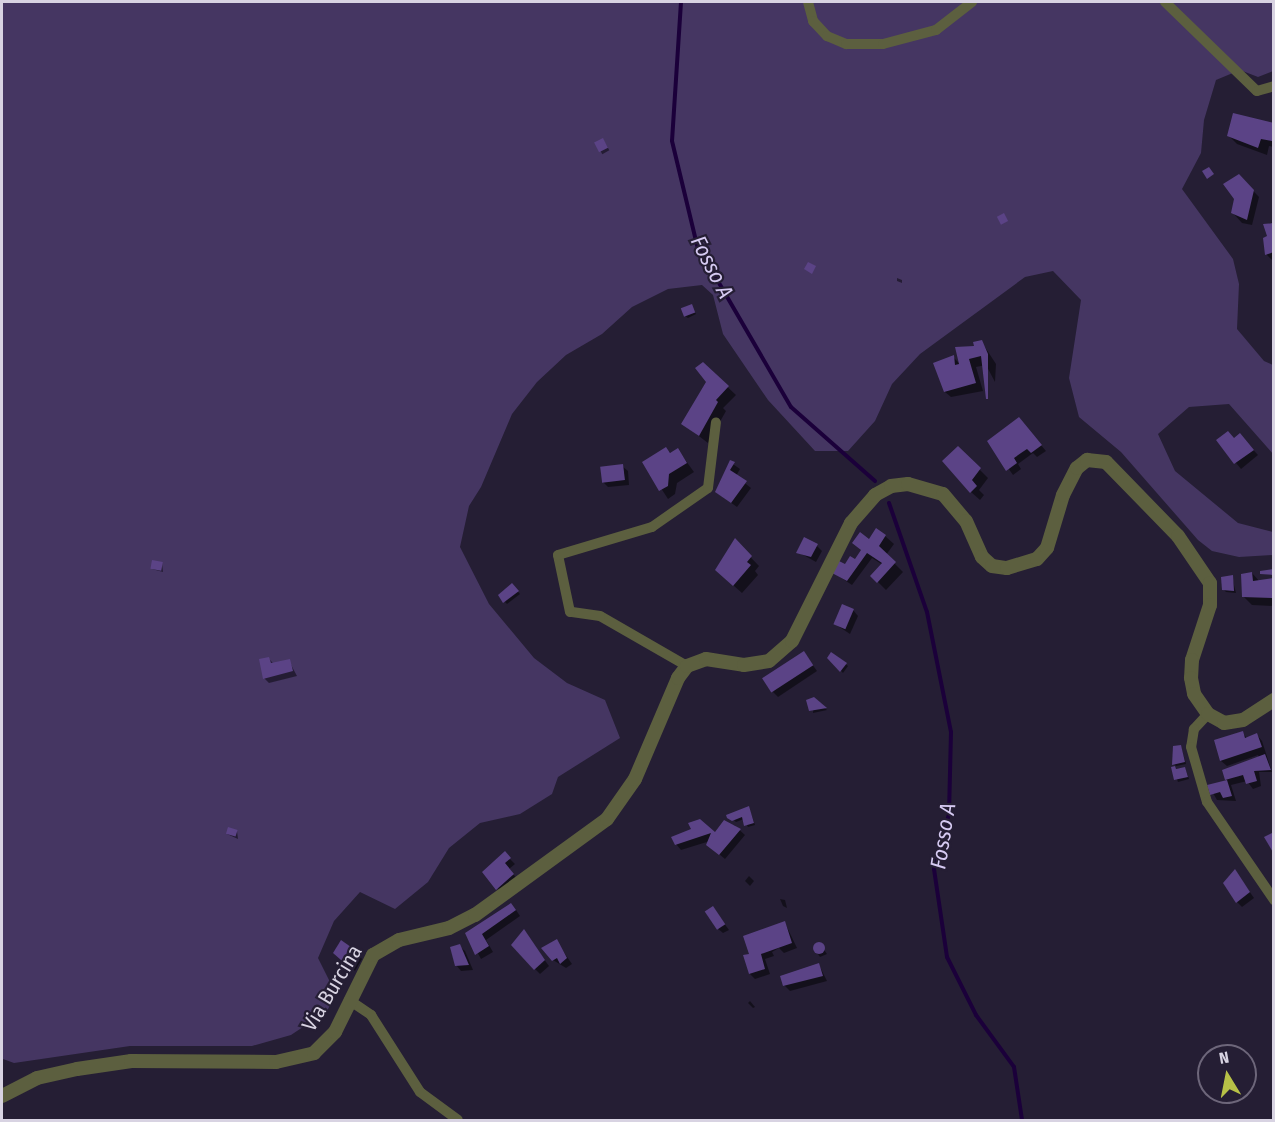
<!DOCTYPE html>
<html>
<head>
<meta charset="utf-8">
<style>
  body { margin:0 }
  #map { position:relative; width:1275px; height:1122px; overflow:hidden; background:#251e34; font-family:"Fira Sans Condensed",sans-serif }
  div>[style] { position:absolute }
  .green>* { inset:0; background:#453662 }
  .shadow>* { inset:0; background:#0007; transform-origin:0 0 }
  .stream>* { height:4px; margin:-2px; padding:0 2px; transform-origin:2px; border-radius:2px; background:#1b003a }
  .building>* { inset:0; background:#5b4386; transform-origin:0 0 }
  .round { border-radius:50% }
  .minor>* { height:10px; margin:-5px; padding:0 5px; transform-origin:5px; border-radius:5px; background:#5c5f3f }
  .tertiary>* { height:14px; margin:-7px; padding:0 7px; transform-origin:7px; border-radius:7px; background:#5c5f3f }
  span { translate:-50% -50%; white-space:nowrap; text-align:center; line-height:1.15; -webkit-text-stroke:4.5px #251e34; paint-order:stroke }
  .street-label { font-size:21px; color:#d8d3e2 }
  .water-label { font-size:22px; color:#d6caf2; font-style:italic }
  .frame { position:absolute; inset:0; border:3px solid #d8d3e2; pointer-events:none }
  .north { position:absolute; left:1197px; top:1044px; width:60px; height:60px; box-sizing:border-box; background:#251e34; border:2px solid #6d667a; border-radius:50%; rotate:350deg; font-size:16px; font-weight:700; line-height:24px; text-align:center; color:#d8d3e2 }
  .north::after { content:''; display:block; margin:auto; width:21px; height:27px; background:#b7c147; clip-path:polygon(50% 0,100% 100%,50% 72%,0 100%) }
</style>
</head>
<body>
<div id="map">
  <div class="green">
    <i style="clip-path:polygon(2px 2px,1273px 2px,1273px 71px,1258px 77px,1240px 70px,1216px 80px,1204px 120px,1201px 153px,1182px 189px,1233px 259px,1239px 284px,1237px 329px,1264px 361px,1273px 365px,1273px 454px,1229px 404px,1189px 407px,1158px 434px,1175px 471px,1238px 523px,1273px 532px,1273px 555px,1239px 557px,1212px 551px,1198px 540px,1121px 452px,1079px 417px,1069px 378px,1081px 300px,1053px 271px,1025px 277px,920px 354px,892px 384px,875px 421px,848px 451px,815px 451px,768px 400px,723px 334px,713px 295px,702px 285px,668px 289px,632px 307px,602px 334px,566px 355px,537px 382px,512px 414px,481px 487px,469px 506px,460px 547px,489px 604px,534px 658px,567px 683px,605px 700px,620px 738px,558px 777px,552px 794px,520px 814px,480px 823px,449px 848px,428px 882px,395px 909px,360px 892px,334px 921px,318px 958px,336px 994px,327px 1011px,291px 1035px,252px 1046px,130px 1046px,14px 1063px,3px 1059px)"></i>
  </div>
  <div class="shadow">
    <i style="clip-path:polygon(1274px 125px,1274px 147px,1269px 146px,1267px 155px,1237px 144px,1229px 136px)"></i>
    <i style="left:603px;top:139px;width:13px;height:8px;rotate:61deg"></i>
    <i style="clip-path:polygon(1239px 176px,1259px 197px,1252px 225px,1242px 223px,1233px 213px)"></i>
    <i style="clip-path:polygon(1274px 222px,1274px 259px,1272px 260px,1267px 255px,1265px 239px,1269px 237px,1265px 225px)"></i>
    <i style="clip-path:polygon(897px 278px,902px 280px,902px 283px,897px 281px)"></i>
    <i style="clip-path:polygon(691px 306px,696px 314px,688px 318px,685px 316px)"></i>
    <i style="clip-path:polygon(981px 341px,996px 364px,995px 382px,986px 365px,976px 367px,983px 391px,951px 397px,945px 392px,953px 357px,960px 364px)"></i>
    <i style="clip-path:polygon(703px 364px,736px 395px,723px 408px,726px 411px,708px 443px,683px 424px,708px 382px)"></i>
    <i style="clip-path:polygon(1024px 425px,1046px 451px,1037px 457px,1033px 453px,1018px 464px,1021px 469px,1013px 475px,989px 441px)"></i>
    <i style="clip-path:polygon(1234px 440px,1245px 441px,1258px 455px,1241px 469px,1218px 441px)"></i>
    <i style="clip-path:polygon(958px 448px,988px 478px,979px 490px,984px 495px,980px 500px,971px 492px)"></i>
    <i style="clip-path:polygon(666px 449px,672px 454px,678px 450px,694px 472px,677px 483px,675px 494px,668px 499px,644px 462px)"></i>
    <i style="clip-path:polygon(730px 462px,740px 469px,736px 476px,751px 488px,737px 507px,716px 492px)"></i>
    <i style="clip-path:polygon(622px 466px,628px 471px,629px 485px,608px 487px,603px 482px)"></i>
    <i style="clip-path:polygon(885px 536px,894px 544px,886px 555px,903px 572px,886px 590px,872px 576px,883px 565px,872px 558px,852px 585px,834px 573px,856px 561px,862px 551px,854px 543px)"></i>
    <i style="clip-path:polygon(735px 541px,759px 566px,755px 571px,758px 575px,742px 593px,725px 578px)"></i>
    <i style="clip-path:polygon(817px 546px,822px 551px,816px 562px,798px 552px)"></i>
    <i style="clip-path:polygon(162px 563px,163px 572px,152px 569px)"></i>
    <i style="clip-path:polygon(1252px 573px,1260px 582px,1274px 580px,1274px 606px,1252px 605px,1243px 596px)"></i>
    <i style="clip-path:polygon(1232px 577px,1236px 593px,1226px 592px,1224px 590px)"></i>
    <i style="clip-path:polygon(512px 585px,520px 594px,507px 604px,505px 602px)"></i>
    <i style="clip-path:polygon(853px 610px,858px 616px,850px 634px,835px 624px)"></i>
    <i style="clip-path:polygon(804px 653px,817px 671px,778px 697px,773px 692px)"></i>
    <i style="clip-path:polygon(832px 654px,848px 666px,843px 673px,829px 658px)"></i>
    <i style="clip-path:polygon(269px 659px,274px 664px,289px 661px,297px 676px,269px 683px,264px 678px)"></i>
    <i style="clip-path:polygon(814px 698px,827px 710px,813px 713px)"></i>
    <i style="clip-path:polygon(1242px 733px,1247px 738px,1257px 735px,1262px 741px,1272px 772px,1259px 772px,1261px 786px,1253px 789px,1247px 781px,1231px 785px,1236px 801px,1217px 800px,1209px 786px,1227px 781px,1224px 771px,1260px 760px,1258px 755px,1227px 766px,1221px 761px,1216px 741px)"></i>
    <i style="clip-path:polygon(1181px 746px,1186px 764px,1176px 766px,1174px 764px)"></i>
    <i style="clip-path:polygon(1185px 768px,1189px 779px,1178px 782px,1173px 769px)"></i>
    <i style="clip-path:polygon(749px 808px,755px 825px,748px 827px,744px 819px,736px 822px,729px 815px)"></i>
    <i style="clip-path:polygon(705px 824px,715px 834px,734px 825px,745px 835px,725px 859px,708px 845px,710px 841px,681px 850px,676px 844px)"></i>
    <i style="clip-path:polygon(237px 831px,238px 839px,227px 834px)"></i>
    <i style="clip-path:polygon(510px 859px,515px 864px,509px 869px,518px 880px,503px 894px,484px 872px)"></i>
    <i style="clip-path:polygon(1235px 871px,1254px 898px,1242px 907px,1237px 902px)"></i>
    <i style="clip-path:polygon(749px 876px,754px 881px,750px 886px,745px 881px)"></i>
    <i style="clip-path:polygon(780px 899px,785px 900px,787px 908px,783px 906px)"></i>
    <i style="clip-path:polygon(713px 908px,729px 930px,723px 933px,717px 928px)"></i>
    <i style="clip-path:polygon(516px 910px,520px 916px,486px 940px,493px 952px,481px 959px,467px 933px)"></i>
    <i style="clip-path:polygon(785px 923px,797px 948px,784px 953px,779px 948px,772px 952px,774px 956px,765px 959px,770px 974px,755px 979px,750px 974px,751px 955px)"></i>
    <i style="clip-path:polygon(524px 932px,549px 966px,540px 974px,535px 969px)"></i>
    <i style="clip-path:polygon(556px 941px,572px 964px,566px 968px,553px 960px)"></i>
    <i style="clip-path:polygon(819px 943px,827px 954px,820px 957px,813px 947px)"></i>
    <i style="clip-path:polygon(459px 946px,465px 951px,473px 970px,461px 971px,456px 965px)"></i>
    <i style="clip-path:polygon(357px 953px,362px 959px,355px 971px,340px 958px)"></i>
    <i style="clip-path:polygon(819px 965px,827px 981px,790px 991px,784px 985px)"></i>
    <i style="clip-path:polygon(750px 1001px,755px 1007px,753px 1008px,748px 1003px)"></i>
  </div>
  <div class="stream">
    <i style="left:681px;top:2px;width:139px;rotate:93.7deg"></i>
    <i style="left:672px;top:141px;width:107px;rotate:76.5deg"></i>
    <i style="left:697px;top:245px;width:187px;rotate:59.9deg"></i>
    <i style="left:791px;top:407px;width:112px;rotate:41.4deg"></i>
    <i style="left:889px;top:503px;width:115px;rotate:70.8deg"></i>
    <i style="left:927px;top:612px;width:122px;rotate:78.7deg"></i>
    <i style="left:951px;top:732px;width:82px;rotate:91.4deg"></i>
    <i style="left:949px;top:814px;width:57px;rotate:105.3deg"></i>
    <i style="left:934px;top:869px;width:89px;rotate:81.6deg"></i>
    <i style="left:947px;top:957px;width:65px;rotate:63.4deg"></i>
    <i style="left:976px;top:1015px;width:64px;rotate:53.8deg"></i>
    <i style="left:1014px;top:1067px;width:54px;rotate:81.4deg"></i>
  </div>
  <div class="building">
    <i style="clip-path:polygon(1233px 113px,1274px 123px,1272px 141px,1261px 139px,1258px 148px,1227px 136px)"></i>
    <i style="left:603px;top:138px;width:11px;height:10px;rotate:63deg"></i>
    <i style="clip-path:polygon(1209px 167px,1214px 174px,1207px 179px,1202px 171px)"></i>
    <i style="clip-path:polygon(1239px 174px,1254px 190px,1247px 220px,1231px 213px,1234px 199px,1223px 184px)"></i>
    <i style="left:1004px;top:213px;width:9px;height:8px;rotate:63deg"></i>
    <i style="clip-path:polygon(1274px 223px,1274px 252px,1265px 255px,1263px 238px,1267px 236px,1263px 224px)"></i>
    <i style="clip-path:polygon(808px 262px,816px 266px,812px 274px,804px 269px)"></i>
    <i style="left:692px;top:304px;width:9px;height:12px;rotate:69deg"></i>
    <i style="clip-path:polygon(982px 340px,988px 354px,988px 399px,986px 399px,981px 356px,969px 359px,976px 383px,944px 392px,933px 363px,954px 355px,955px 365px,959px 364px,955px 347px,974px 346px,973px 342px)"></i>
    <i style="clip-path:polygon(703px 362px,729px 386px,716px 400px,718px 402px,699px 436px,681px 424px,706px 382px,695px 368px)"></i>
    <i style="clip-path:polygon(1019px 417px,1042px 445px,1031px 453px,1027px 449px,1021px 453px,1014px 458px,1017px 463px,1006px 471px,987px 441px)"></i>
    <i style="clip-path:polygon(1228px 431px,1234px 438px,1240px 433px,1254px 450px,1234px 464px,1216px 440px)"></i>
    <i style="clip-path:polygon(958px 446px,981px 468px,972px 480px,977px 486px,970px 493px,942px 461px)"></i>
    <i style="clip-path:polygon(666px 447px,670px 453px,678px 448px,687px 463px,669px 474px,668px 486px,659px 491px,642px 462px)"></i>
    <i style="clip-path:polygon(730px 460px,735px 462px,730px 470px,747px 481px,731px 503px,715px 492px)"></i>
    <i style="left:623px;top:464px;width:16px;height:23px;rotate:83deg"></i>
    <i style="clip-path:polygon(876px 528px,886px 535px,879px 546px,896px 562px,877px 583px,870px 576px,882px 563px,867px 553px,847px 581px,832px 573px,839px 561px,845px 564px,850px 556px,855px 559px,861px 550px,852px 543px,860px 532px,869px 539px)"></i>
    <i style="clip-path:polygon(804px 537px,818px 544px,811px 557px,796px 553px)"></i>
    <i style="clip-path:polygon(735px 538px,752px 556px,747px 562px,751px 565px,733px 586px,715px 570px)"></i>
    <i style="left:152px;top:560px;width:11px;height:9px;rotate:10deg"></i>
    <i style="clip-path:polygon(1274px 569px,1274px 575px,1260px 574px,1260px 571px)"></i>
    <i style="clip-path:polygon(1252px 572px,1253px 581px,1274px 578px,1274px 598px,1242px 597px,1241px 574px)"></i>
    <i style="clip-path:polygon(1233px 575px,1234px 591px,1222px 590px,1221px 577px)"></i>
    <i style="clip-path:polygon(512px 583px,519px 591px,503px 603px,498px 595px)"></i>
    <i style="left:842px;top:604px;width:13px;height:22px;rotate:23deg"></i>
    <i style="left:804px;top:651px;width:17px;height:50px;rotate:57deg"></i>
    <i style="clip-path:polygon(831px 652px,847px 663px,840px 672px,827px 658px)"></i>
    <i style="clip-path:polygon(269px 657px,271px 663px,290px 659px,293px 671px,263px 679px,259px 659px)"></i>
    <i style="clip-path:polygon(814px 697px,827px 708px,809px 711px,806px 700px)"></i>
    <i style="clip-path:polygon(1243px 731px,1245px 738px,1257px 733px,1262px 747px,1220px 761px,1214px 740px)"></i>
    <i style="clip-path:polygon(1181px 745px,1185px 762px,1172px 765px,1173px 746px)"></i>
    <i style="clip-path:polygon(1265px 754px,1271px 770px,1254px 771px,1257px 781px,1246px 784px,1243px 775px,1225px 780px,1222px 770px)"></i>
    <i style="clip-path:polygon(1175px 766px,1176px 769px,1185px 767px,1188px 777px,1174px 780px,1171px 767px)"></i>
    <i style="clip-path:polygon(1227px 780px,1232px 796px,1223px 798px,1220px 792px,1210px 795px,1207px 785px)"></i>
    <i style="clip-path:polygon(749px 806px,754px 823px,744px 826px,742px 817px,732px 821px,727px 818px,726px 815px)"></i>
    <i style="clip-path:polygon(700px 819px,715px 832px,724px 820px,741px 829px,719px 855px,706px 845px,711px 833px,675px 845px,671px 837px,691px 829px,688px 823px)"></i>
    <i style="left:228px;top:827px;width:10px;height:7px;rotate:17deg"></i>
    <i style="clip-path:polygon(1274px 832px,1274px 854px,1264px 837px)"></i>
    <i style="clip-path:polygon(505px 851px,511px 858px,505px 863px,514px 874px,496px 890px,482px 872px)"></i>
    <i style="clip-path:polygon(1235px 869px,1250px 892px,1236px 903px,1223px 883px)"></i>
    <i style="clip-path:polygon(511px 903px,516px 910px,482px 934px,489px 946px,475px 955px,465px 933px)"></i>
    <i style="left:713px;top:906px;width:22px;height:10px;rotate:56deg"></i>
    <i style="clip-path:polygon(785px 921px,792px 943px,761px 954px,765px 969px,749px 974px,743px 955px,749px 954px,743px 936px)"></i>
    <i style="clip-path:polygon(524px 929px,545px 960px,534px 970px,511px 945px)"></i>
    <i style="clip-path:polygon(557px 939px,567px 958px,560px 964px,557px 958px,552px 961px,541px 948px)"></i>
    <i style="clip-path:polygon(341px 940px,358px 952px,349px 967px,333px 953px)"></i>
    <i class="round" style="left:813px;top:942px;width:12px;height:12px"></i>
    <i style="clip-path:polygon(460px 944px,469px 965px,455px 966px,450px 947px)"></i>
    <i style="clip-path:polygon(819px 963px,823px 976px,783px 986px,780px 976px)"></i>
  </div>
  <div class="minor">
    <i style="left:808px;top:2px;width:20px;rotate:75deg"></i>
    <i style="left:813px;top:21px;width:21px;rotate:47deg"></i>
    <i style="left:827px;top:36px;width:21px;rotate:23deg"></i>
    <i style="left:846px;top:44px;width:37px"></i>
    <i style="left:883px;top:44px;width:55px;rotate:-14.8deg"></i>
    <i style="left:936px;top:30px;width:46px;rotate:-37.9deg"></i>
    <i style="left:1165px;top:2px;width:128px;rotate:44.1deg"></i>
    <i style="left:1257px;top:91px;width:18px;rotate:-16deg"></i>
    <i style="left:687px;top:666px;width:100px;rotate:-150.1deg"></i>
    <i style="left:600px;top:616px;width:30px;rotate:-172deg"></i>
    <i style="left:570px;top:612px;width:58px;rotate:-101.9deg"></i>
    <i style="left:558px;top:555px;width:98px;rotate:-16.6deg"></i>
    <i style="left:652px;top:527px;width:68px;rotate:-34.9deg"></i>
    <i style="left:708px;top:488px;width:66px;rotate:-83.1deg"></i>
    <i style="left:1208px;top:714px;width:21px;rotate:133deg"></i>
    <i style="left:1194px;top:729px;width:18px;rotate:99deg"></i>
    <i style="left:1191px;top:747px;width:57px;rotate:73.8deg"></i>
    <i style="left:1207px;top:802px;width:119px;rotate:55.6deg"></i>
    <i style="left:349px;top:1000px;width:27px;rotate:34deg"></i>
    <i style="left:371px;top:1015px;width:91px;rotate:57.5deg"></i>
    <i style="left:420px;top:1092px;width:47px;rotate:36.4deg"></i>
  </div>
  <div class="tertiary">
    <i style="left:2px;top:1096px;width:39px;rotate:-27deg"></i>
    <i style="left:37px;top:1078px;width:41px;rotate:-12.7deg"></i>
    <i style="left:77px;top:1069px;width:55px;rotate:-8.4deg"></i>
    <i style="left:131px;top:1061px;width:145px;rotate:0.4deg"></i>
    <i style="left:276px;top:1062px;width:39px;rotate:-13deg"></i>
    <i style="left:314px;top:1053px;width:30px;rotate:-45deg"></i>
    <i style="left:335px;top:1032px;width:86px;rotate:-63.7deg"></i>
    <i style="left:373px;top:955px;width:30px;rotate:-30deg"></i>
    <i style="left:399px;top:940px;width:51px;rotate:-13.5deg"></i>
    <i style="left:449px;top:928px;width:29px;rotate:-27deg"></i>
    <i style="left:475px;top:915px;width:163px;rotate:-36deg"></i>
    <i style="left:607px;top:819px;width:49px;rotate:-55deg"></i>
    <i style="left:635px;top:779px;width:110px;rotate:-66.9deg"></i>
    <i style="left:678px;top:678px;width:15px;rotate:-53deg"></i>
    <i style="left:687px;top:666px;width:20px;rotate:-20deg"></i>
    <i style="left:706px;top:659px;width:38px;rotate:9deg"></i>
    <i style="left:744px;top:665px;width:25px;rotate:-9deg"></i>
    <i style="left:769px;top:661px;width:30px;rotate:-41deg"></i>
    <i style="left:792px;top:641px;width:132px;rotate:-63.4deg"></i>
    <i style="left:851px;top:523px;width:37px;rotate:-49deg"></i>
    <i style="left:875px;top:495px;width:18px;rotate:-29deg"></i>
    <i style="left:891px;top:486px;width:17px;rotate:-7deg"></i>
    <i style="left:908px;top:484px;width:36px;rotate:16deg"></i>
    <i style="left:943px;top:494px;width:35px;rotate:50deg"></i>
    <i style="left:966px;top:521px;width:39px;rotate:66deg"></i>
    <i style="left:982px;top:557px;width:13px;rotate:42deg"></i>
    <i style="left:992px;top:566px;width:15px;rotate:8deg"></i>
    <i style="left:1007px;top:568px;width:31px;rotate:-17deg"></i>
    <i style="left:1037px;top:559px;width:15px;rotate:-48deg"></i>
    <i style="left:1047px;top:548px;width:55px;rotate:-73.2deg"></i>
    <i style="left:1063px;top:495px;width:30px;rotate:-63deg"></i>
    <i style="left:1077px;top:468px;width:13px;rotate:-39deg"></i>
    <i style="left:1087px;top:460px;width:19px;rotate:6deg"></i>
    <i style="left:1106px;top:462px;width:103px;rotate:45.8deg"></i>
    <i style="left:1178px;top:536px;width:57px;rotate:55.8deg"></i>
    <i style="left:1210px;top:583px;width:22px;rotate:90deg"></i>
    <i style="left:1210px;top:605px;width:58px;rotate:108.1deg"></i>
    <i style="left:1192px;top:660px;width:18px;rotate:93deg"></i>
    <i style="left:1191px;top:678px;width:16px;rotate:79deg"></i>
    <i style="left:1194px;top:694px;width:24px;rotate:55deg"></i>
    <i style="left:1208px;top:714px;width:18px;rotate:29deg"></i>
    <i style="left:1224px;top:723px;width:19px;rotate:-9deg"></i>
    <i style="left:1243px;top:720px;width:37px;rotate:-33deg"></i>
  </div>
  <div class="street-label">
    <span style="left:332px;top:988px;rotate:-59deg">Via Burcina</span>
  </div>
  <div class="water-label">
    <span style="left:712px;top:267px;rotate:63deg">Fosso A</span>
    <span style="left:943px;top:836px;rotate:-81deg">Fosso A</span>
  </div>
  <div class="frame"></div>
  <div class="north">N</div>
</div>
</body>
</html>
